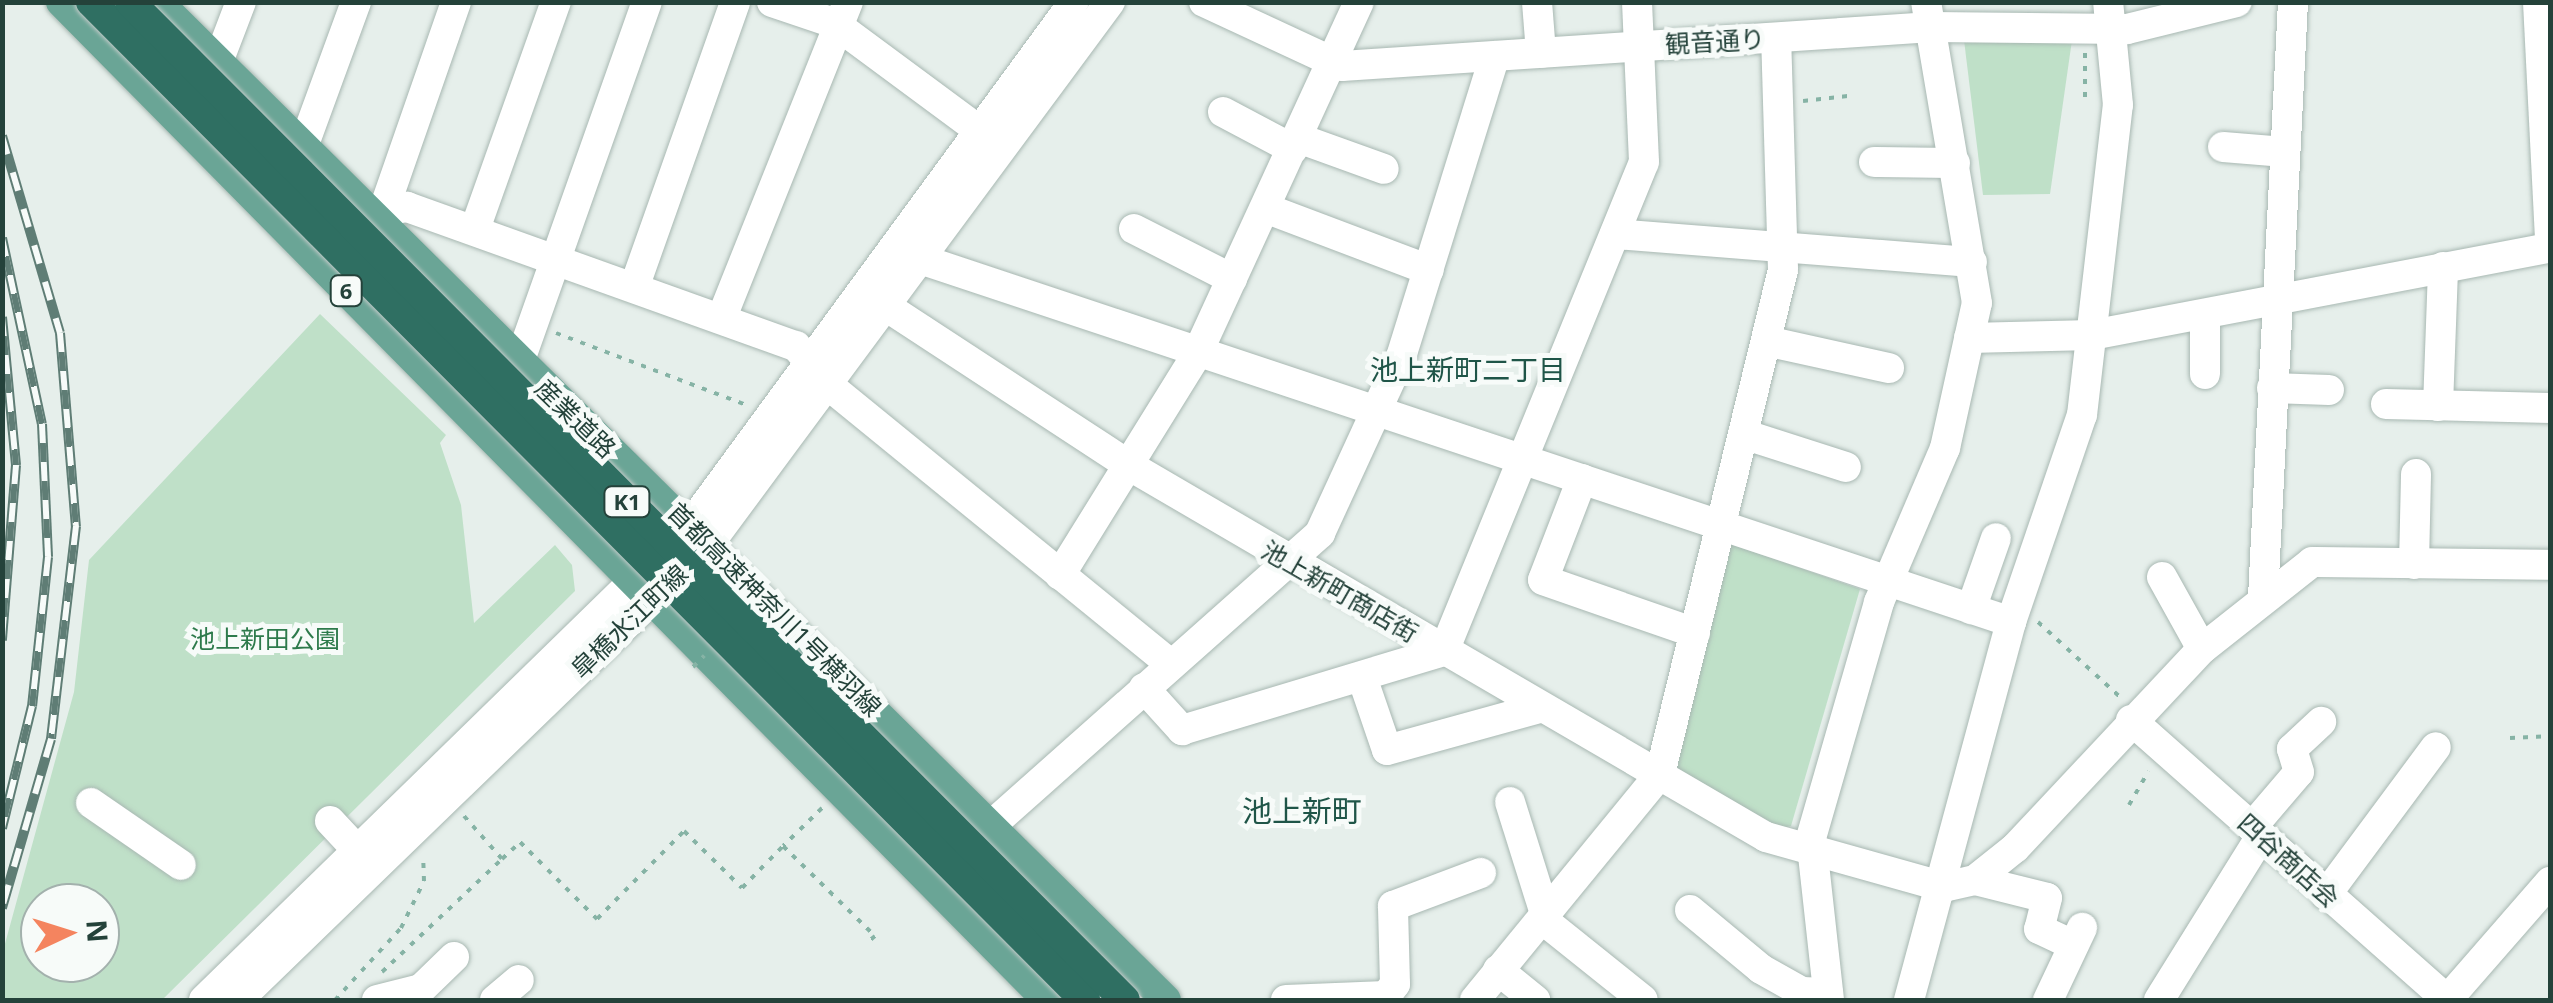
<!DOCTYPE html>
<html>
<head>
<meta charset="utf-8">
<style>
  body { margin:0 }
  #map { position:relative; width:2553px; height:1003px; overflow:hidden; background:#e6efeb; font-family:"Noto Sans","Noto Sans JP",sans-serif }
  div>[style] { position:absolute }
  .green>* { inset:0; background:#bfe0c8 }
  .path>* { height:4px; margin-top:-2px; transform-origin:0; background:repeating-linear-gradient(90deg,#86b3a5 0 5px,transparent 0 13px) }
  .roads { filter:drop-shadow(0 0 2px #a8b8b2) drop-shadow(0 0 2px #a8b8b2) }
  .minor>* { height:30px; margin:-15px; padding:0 15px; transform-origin:15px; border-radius:15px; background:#fff }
  .major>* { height:30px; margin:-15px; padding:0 15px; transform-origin:15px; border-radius:15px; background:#6aa596 }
  .rail>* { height:10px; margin-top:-5px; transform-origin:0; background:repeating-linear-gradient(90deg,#f7fbf9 0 19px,#5f7d75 0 38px); box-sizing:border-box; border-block:2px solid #5f7d75 }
  .path-bridge>* { height:4px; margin-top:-2px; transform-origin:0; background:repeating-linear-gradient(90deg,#86b3a5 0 5px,transparent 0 13px) }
  .bridges { filter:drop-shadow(0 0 2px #c2cac8) drop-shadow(0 0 2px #c2cac8) }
  .highway-bridge>* { height:30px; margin:-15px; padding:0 15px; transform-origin:15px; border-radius:15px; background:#2f6f62 }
  span { translate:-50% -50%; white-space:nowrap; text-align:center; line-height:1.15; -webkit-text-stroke:10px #f7fbf9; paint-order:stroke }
  .shield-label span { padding:2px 8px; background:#f7fbf9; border:2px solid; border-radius:8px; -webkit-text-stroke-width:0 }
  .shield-label { font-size:22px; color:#24423a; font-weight:700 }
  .street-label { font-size:25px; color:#24423a }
  .park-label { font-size:25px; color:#2d7a4b }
  .neighbourhood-label { font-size:28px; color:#1f5548 }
  .quarter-label { font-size:30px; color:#1f5548 }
  .frame { position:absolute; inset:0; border:5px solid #24423a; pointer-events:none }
  .north { position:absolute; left:20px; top:883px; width:100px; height:100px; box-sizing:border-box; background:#f7fbf9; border:2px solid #a3b1ad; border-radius:50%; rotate:86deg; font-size:28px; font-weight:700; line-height:40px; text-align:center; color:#24423a }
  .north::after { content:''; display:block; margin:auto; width:35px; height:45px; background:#f4845f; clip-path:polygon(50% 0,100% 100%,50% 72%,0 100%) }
</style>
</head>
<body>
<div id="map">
  <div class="green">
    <i style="clip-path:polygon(1964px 40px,2072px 40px,2050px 194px,1983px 195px)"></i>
    <i style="clip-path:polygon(evenodd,320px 314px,446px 435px,440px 443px,461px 505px,474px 623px,555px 545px,572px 565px,575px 591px,162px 1000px,3px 1000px,3px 951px,74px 692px,89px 560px,320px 314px,40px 903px,100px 903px,100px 963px,40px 963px,40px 903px)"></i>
    <i style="clip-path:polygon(1729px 543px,1860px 589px,1791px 826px,1782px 828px,1676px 773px,1674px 762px)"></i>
  </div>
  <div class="path">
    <i style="left:2085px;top:53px;width:44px;rotate:90deg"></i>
    <i style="left:1803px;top:101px;width:45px;rotate:-6.3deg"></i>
    <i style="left:556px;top:333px;width:206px;rotate:20.7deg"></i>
    <i style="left:2038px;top:622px;width:110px;rotate:42.4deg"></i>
    <i style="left:2510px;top:738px;width:40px;rotate:-2.9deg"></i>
    <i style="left:2129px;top:805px;width:39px;rotate:-60deg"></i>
    <i style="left:822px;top:808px;width:54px;rotate:135.7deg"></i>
    <i style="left:783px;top:846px;width:129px;rotate:44.4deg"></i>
    <i style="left:875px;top:936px;width:8px;rotate:140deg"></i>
    <i style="left:464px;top:816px;width:57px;rotate:48.5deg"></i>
    <i style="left:502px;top:859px;width:25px;rotate:-43deg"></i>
    <i style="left:520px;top:842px;width:109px;rotate:45deg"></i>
    <i style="left:597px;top:919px;width:124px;rotate:-45.3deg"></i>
    <i style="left:684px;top:831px;width:81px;rotate:44.5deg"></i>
    <i style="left:742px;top:888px;width:59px;rotate:-45.7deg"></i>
    <i style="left:382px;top:972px;width:165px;rotate:-43.3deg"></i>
    <i style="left:335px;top:1000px;width:98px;rotate:-47.5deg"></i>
    <i style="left:401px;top:928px;width:52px;rotate:-63.9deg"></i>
    <i style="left:424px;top:881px;width:23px;rotate:-92deg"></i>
  </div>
  <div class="roads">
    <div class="minor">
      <i style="left:772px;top:2px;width:65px;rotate:18.7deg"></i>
      <i style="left:834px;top:23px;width:182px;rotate:36.5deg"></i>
      <i style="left:1204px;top:2px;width:152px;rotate:24.9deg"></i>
      <i style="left:1342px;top:66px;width:591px;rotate:-3.78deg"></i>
      <i style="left:1932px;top:27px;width:195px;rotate:0.6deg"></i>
      <i style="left:2127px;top:29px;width:113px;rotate:-13.8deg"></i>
      <i style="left:1537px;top:2px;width:51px;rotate:85.5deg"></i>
      <i style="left:2538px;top:2px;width:233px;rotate:87.1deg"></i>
      <i style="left:210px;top:83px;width:87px;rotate:-69.1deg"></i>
      <i style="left:1223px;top:112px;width:79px;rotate:27.9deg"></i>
      <i style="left:1298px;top:138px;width:91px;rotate:19.8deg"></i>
      <i style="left:303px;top:147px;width:154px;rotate:-69.9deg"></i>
      <i style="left:2223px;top:147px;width:62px;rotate:4.6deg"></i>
      <i style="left:1874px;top:162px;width:81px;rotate:0.7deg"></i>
      <i style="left:1265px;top:208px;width:175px;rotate:20.7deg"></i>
      <i style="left:384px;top:209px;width:219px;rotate:-70.8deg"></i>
      <i style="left:370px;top:214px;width:38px;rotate:-11deg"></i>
      <i style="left:407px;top:207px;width:413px;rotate:19.7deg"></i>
      <i style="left:796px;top:346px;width:49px;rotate:50.8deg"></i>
      <i style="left:827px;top:384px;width:443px;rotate:39.2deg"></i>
      <i style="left:475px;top:229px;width:241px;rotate:-70.4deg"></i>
      <i style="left:1134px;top:229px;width:110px;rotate:27deg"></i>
      <i style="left:1615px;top:234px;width:358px;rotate:4.5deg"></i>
      <i style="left:920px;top:259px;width:1150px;rotate:18.4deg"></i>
      <i style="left:635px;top:285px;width:300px;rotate:-70.5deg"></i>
      <i style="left:884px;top:305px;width:294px;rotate:33.2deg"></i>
      <i style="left:1130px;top:466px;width:736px;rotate:30.26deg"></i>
      <i style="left:1766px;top:837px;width:185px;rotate:15.7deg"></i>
      <i style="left:1944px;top:887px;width:32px;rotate:-13deg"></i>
      <i style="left:1975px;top:880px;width:51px;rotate:-38.7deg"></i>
      <i style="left:2015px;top:848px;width:273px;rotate:-46.8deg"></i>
      <i style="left:2202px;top:649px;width:140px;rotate:-38.3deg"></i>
      <i style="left:2312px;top:562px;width:238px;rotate:0.7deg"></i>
      <i style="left:722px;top:317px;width:339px;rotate:-68.2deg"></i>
      <i style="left:1969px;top:338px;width:123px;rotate:-1.4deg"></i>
      <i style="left:2092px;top:335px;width:466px;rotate:-10.8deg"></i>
      <i style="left:1766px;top:341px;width:126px;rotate:12.4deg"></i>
      <i style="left:519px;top:363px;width:383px;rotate:-70.5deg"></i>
      <i style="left:2205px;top:374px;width:59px;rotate:-90deg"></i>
      <i style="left:2272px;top:388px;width:57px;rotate:2deg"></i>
      <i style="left:2386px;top:404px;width:164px;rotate:1.4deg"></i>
      <i style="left:2438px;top:406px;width:139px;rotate:-87.9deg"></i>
      <i style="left:1743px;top:434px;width:108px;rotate:17.8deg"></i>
      <i style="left:1582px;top:479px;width:108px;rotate:111.1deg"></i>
      <i style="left:1543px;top:580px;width:161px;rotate:19.2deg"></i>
      <i style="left:2414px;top:564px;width:90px;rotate:-88.7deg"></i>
      <i style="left:1060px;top:575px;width:262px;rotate:-58.2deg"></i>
      <i style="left:1198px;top:352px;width:385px;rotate:-65.3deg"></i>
      <i style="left:2162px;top:577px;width:82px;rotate:60.9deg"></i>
      <i style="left:2263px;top:598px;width:597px;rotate:-87.12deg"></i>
      <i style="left:1971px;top:609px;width:75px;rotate:-70.6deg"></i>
      <i style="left:1362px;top:677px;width:77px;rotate:71.1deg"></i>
      <i style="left:1387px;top:750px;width:159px;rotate:-15.4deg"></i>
      <i style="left:1144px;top:688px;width:57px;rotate:47.9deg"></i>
      <i style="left:1182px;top:730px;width:274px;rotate:-16.8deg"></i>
      <i style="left:1444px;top:651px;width:528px;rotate:-67.76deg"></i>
      <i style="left:1644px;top:162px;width:160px;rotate:-92.5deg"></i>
      <i style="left:2131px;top:720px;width:422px;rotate:41.5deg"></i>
      <i style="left:1510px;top:802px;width:117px;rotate:72.6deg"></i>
      <i style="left:91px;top:803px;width:109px;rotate:34.6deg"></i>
      <i style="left:330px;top:821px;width:40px;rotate:47deg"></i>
      <i style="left:2252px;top:827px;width:72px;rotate:-49.5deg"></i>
      <i style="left:2299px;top:772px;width:24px;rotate:-107deg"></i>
      <i style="left:2292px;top:749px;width:40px;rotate:-43deg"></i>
      <i style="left:986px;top:830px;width:447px;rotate:-41.6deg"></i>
      <i style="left:1320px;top:533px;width:194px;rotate:-65.3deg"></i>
      <i style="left:1401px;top:357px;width:315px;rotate:-72.7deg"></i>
      <i style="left:1975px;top:880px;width:74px;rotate:14deg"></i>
      <i style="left:2047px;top:898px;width:32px;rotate:104deg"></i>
      <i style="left:2039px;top:929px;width:38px;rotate:25deg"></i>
      <i style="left:2326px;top:895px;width:184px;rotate:-53.4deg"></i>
      <i style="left:1690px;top:910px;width:92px;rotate:39.7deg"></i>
      <i style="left:1761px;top:969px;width:47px;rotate:29.3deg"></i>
      <i style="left:1802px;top:992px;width:26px;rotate:2deg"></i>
      <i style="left:1542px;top:919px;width:129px;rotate:38.7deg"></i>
      <i style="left:1498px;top:970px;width:48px;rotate:39deg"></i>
      <i style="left:204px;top:1000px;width:677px;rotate:-44.28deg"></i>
      <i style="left:689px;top:527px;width:651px;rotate:-53.75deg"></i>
      <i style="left:238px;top:1000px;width:654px;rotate:-44.07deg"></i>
      <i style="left:708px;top:545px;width:676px;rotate:-53.49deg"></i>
      <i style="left:377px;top:1000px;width:45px;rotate:-14deg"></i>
      <i style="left:421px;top:989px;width:46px;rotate:-44.1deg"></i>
      <i style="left:495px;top:1000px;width:31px;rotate:-40deg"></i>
      <i style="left:1286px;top:1000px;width:100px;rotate:-2.3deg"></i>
      <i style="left:1386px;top:996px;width:15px;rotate:-53deg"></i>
      <i style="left:1395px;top:984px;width:78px;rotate:-91.5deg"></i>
      <i style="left:1393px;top:906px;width:94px;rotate:-20.6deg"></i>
      <i style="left:1475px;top:1000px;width:292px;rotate:-50.7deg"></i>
      <i style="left:1660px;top:774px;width:519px;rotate:-76.29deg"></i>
      <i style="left:1783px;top:270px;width:232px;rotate:-91.7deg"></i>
      <i style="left:1829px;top:1000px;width:163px;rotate:-96.3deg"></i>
      <i style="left:1811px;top:838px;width:246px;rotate:-73.9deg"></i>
      <i style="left:1879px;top:602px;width:168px;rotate:-66.8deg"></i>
      <i style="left:1945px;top:448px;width:148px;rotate:-77.6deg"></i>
      <i style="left:1977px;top:303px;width:305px;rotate:-99.6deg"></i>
      <i style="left:1909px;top:1000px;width:392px;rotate:-74.9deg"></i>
      <i style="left:2011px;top:622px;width:219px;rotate:-71.1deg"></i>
      <i style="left:2082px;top:415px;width:312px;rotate:-83.4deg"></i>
      <i style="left:2118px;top:105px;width:103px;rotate:-95.5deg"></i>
      <i style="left:2048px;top:1000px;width:80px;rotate:-64.7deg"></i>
      <i style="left:2159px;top:1000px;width:193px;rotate:-58.1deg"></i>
      <i style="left:2447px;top:1000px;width:157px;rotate:-48.9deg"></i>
    </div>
    <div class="major">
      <i style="left:61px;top:2px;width:1403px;rotate:45.35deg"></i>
      <i style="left:158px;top:2px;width:1418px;rotate:44.71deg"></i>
    </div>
  </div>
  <div class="rail">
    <i style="left:2px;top:136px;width:205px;rotate:73.6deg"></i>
    <i style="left:60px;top:333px;width:194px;rotate:85.3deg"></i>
    <i style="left:76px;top:526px;width:214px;rotate:96.7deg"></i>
    <i style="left:51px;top:739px;width:176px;rotate:106.2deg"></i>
    <i style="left:2px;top:238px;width:190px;rotate:77.9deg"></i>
    <i style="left:42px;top:424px;width:133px;rotate:87.4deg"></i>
    <i style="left:48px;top:557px;width:150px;rotate:96.1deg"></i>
    <i style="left:32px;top:706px;width:126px;rotate:103.8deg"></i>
    <i style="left:2px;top:317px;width:149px;rotate:84.6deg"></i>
    <i style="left:16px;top:465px;width:176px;rotate:94.6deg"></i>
  </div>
  <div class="path-bridge">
    <i style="left:761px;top:601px;width:16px;rotate:-47deg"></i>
    <i style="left:693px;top:667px;width:16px;rotate:-45deg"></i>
  </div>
  <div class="bridges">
    <div class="highway-bridge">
      <i style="left:91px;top:2px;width:1409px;rotate:45.12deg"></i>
      <i style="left:130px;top:2px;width:1409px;rotate:45.09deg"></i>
    </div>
  </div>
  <div class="shield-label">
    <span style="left:346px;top:291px">6</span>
    <span style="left:627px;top:502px">K1</span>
  </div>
  <div class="street-label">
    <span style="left:1715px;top:41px;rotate:-3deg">観音通り</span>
    <span style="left:576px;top:418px;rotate:44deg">産業道路</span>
    <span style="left:1340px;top:591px;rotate:30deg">池上新町商店街</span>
    <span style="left:775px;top:609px;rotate:45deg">首都高速神奈川1号横羽線</span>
    <span style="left:629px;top:621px;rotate:-44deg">皐橋水江町線</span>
    <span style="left:2289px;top:860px;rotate:42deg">四谷商店会</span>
  </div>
  <div class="park-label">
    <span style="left:265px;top:638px">池上新田公園</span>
  </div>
  <div class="neighbourhood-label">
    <span style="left:1468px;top:369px">池上新町二丁目</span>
  </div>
  <div class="quarter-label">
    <span style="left:1302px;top:811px">池上新町</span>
  </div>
  <div class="frame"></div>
  <div class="north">N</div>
</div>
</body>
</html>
